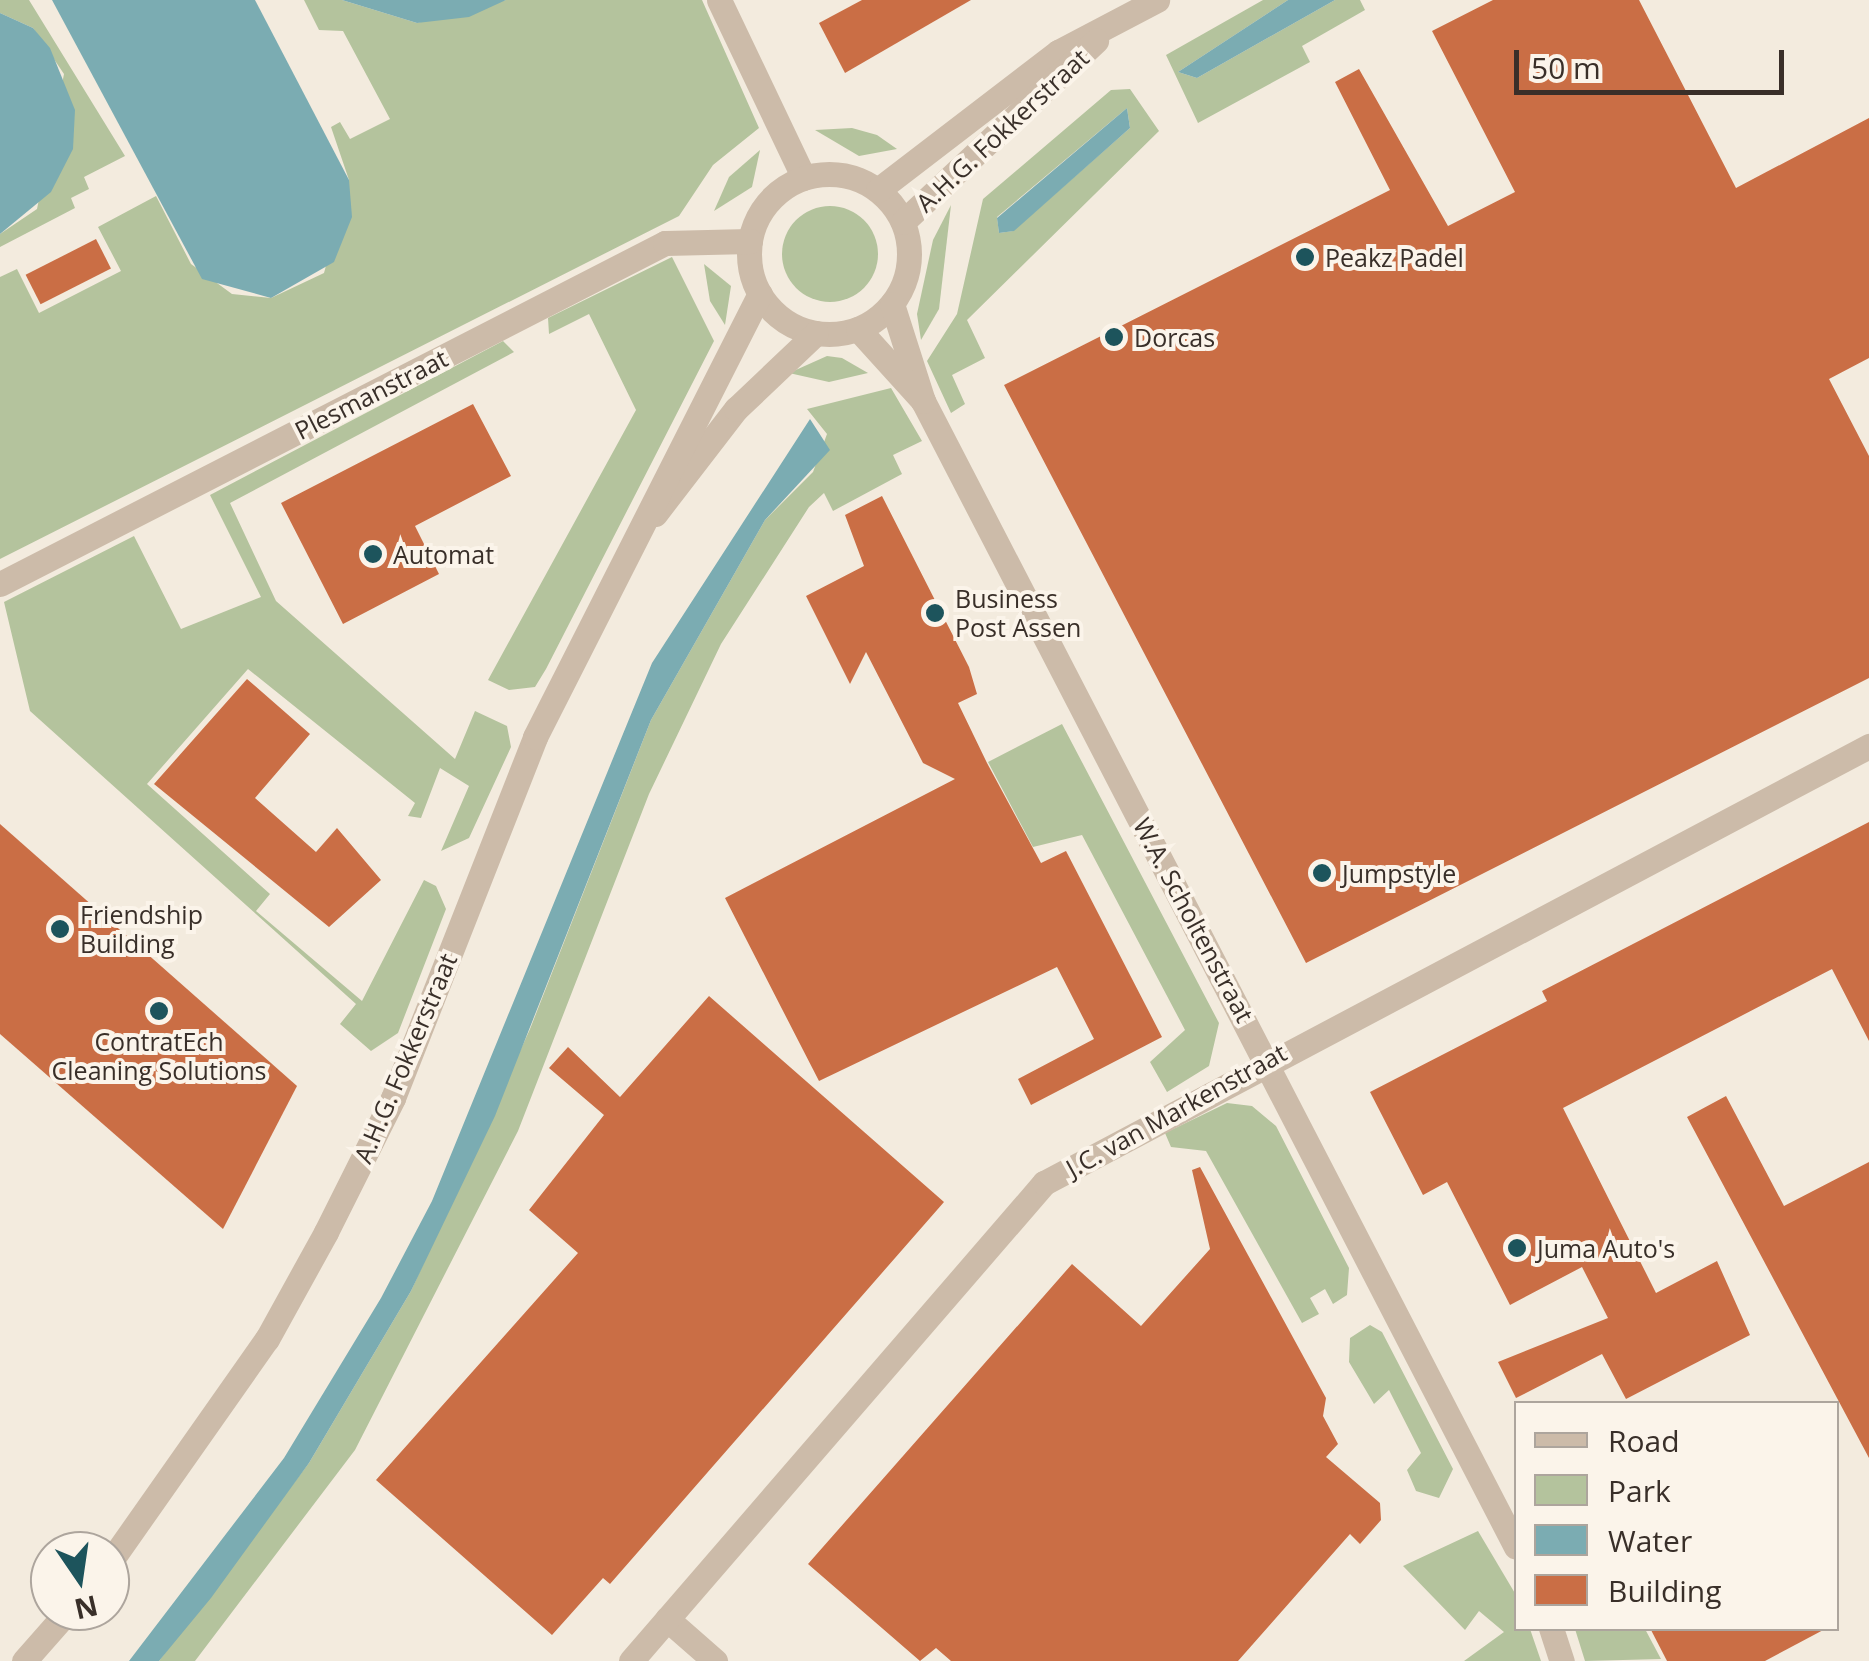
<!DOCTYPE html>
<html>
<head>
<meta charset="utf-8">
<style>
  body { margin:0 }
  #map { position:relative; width:1869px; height:1661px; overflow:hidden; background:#f3ebde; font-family:"Open Sans",sans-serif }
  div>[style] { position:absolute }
  .green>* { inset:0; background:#b4c39d }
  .round { border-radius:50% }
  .water>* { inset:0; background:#7bacb2 }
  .building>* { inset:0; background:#ca6e45; transform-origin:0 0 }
  .minor>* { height:25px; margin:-12.5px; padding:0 12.5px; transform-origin:12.5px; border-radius:12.5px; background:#ccbba9 }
  .minor>.ring { margin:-12.5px; padding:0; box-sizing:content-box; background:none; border:25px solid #ccbba9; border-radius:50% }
  .dots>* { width:28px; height:28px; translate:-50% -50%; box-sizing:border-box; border:5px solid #fbf4ea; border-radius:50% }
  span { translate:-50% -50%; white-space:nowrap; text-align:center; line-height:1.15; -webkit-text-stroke:8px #fbf4ea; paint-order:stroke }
  .street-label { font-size:25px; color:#392f29 }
  .poi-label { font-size:25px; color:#392f29 }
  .left { translate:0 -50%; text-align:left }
  .legend { position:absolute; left:1514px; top:1401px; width:325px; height:230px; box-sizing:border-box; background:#fbf4ea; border:2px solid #ada59d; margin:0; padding:12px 18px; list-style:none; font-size:30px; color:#392f29 }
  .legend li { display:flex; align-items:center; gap:20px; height:50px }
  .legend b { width:50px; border:2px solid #ada59d }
  .north { position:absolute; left:30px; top:1531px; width:100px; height:100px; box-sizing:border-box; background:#fbf4ea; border:2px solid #ada59d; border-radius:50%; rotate:167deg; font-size:28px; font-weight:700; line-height:40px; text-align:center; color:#392f29 }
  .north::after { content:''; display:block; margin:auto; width:35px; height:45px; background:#1d545c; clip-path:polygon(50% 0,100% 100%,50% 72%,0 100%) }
  .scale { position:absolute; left:1514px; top:50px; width:270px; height:45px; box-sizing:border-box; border:5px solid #392f29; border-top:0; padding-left:12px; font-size:30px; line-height:35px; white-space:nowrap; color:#392f29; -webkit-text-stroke:8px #fbf4ea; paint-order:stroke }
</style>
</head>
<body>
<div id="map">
  <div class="green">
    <i style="clip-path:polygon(0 0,29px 0,125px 156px,84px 177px,89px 189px,71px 198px,75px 208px,0 247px,0 234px,37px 209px,64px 74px,33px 28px,0 13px)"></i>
    <i style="clip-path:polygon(304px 0,342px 0,417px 23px,506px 0,702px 0,759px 128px,713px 165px,679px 216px,0 559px,0 277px,17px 269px,39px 313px,121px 271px,98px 227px,156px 196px,191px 264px,232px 294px,271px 298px,324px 273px,349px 180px,331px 127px,340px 122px,350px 139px,390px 119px,343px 31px,319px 30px)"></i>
    <i style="clip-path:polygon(1263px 0,1288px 0,1178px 72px,1197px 78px,1335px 0,1360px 0,1365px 10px,1302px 46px,1310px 62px,1198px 123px,1166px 55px)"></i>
    <i style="clip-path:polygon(evenodd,1130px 89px,1159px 131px,967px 320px,985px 358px,952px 375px,965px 404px,951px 413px,927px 361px,957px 314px,983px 199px,1111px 90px,1130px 89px,1127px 108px,1130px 128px,1013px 231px,999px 233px,997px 217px,1127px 108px)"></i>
    <i style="clip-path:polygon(852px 128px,877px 135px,897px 149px,859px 156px,815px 130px)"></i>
    <i style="clip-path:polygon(760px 150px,752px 187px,714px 211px,729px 177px)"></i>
    <i style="clip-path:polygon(951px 205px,939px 309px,921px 340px,917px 314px,933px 240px)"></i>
    <i class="round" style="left:782px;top:206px;width:96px;height:96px"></i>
    <i style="clip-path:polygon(672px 257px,714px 341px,546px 669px,535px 687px,509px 690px,488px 680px,636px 410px,589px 314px,549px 334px,548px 318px)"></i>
    <i style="clip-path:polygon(704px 264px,731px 286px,725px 325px,710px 301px)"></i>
    <i style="clip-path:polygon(503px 341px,514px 352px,230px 503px,276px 601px,455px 759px,475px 711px,507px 726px,511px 747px,469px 838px,441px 851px,469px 786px,440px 768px,421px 818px,408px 816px,415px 803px,248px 669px,147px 784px,270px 894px,256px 911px,362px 1001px,424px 880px,436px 886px,446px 909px,398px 1033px,371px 1051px,340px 1024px,356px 1004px,30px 711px,4px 602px,134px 536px,181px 629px,261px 597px,210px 495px)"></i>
    <i style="clip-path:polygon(827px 356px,842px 358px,868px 373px,829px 382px,789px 373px)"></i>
    <i style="clip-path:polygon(891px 388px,922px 441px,893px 455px,902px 474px,833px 511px,824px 493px,809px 507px,721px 644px,649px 794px,518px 1131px,355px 1450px,195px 1661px,159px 1661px,309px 1463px,411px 1291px,530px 1029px,651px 720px,765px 520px,813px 472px,827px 434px,807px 409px)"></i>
    <i style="clip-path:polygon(1062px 724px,1219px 1023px,1209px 1066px,1167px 1092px,1150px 1062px,1185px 1030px,1082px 835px,1033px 847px,988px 762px)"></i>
    <i style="clip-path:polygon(1227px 1103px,1252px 1106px,1276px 1126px,1349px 1268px,1347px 1295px,1333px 1304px,1325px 1289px,1310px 1298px,1319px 1314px,1302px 1323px,1206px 1151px,1171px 1147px,1165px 1133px)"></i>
    <i style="clip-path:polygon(1370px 1325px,1382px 1332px,1453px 1469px,1439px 1498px,1416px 1491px,1407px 1470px,1421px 1453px,1389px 1390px,1374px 1404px,1349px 1362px,1350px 1338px)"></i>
    <i style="clip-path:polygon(1478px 1531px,1516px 1595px,1516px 1628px,1530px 1629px,1541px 1661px,1464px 1661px,1504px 1632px,1479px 1611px,1465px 1630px,1403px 1566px)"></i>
    <i style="clip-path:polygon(1575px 1629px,1645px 1629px,1661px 1659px,1585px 1661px)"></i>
  </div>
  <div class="water">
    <i style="clip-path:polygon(52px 0,255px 0,349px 180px,352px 217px,334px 262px,271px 298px,202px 279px)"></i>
    <i style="clip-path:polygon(342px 0,506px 0,469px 17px,417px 23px)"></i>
    <i style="clip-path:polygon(1288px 0,1335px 0,1197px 78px,1178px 72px)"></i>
    <i style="clip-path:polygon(0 13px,33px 28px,50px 48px,75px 110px,73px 149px,51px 192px,0 234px)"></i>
    <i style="clip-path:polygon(1127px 108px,1130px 128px,1014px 231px,999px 233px,997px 218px)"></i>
    <i style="clip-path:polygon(810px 419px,830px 450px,765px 520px,651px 720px,495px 1116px,411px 1291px,309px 1463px,211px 1598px,159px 1661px,129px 1661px,284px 1458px,381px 1298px,432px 1201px,652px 663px)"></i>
  </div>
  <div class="building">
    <i style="clip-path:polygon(862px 0,971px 0,845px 73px,819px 23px)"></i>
    <i style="clip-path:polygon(1493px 0,1639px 0,1736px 188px,1869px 118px,1869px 358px,1829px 379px,1869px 456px,1869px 678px,1306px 963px,1004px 385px,1390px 190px,1335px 82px,1359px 69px,1448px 226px,1515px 192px,1432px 31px)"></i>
    <i style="left:96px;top:239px;width:33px;height:79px;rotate:63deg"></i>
    <i style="clip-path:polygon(473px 404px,511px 476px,415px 526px,439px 574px,343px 624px,281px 503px)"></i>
    <i style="clip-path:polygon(882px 496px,969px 667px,977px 694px,958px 703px,987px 763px,1041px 863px,1066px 851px,1162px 1037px,1031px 1105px,1018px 1079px,1094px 1039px,1057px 967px,819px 1081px,725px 898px,955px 779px,923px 763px,866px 652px,850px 684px,806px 596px,864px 566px,845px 515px)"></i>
    <i style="clip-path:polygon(247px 679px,310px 734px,255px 798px,316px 852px,337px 828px,381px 880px,329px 927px,154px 784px)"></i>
    <i style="clip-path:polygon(1869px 822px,1869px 1041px,1832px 969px,1563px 1108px,1656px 1293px,1717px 1261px,1750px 1335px,1626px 1399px,1602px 1354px,1516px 1398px,1498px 1362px,1608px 1318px,1582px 1267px,1510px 1305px,1447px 1182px,1423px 1195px,1370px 1092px,1547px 1001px,1542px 991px)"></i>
    <i style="clip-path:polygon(0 824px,297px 1086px,223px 1229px,0 1034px)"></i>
    <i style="clip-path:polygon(709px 996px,944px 1202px,610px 1584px,603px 1578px,552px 1635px,376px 1480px,578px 1253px,529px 1210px,604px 1115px,549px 1068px,568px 1047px,620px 1097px)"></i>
    <i style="clip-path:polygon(1726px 1096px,1784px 1206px,1869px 1162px,1869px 1458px,1687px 1117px)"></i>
    <i style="clip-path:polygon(1200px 1167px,1326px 1398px,1323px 1416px,1338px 1444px,1326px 1457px,1380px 1503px,1381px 1520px,1360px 1544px,1350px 1534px,1238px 1661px,951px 1661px,936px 1648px,920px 1661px,808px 1564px,1072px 1264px,1141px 1326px,1210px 1249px,1192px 1170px)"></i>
    <i style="clip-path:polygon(1650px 1628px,1827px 1628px,1765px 1661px,1667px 1661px)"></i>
  </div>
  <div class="minor">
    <i style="left:719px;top:0;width:197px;rotate:64.5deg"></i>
    <i class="ring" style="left:749px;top:174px;width:135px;height:135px"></i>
    <i style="left:878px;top:190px;width:227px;rotate:-37.5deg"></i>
    <i style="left:1058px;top:52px;width:112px;rotate:-27.7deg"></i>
    <i style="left:903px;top:222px;width:265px;rotate:-43.2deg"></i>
    <i style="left:892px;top:304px;width:102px;rotate:72.3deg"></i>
    <i style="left:923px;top:401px;width:1290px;rotate:62.64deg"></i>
    <i style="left:858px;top:329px;width:97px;rotate:47.9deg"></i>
    <i style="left:655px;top:514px;width:133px;rotate:-52.4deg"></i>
    <i style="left:736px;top:409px;width:110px;rotate:-43.5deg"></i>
    <i style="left:0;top:584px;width:747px;rotate:-27.15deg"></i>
    <i style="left:665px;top:243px;width:85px;rotate:-1.3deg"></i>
    <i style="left:110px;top:1562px;width:273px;rotate:-54.9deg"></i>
    <i style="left:267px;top:1339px;width:122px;rotate:-61.1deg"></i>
    <i style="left:326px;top:1232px;width:150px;rotate:-63.4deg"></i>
    <i style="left:393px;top:1098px;width:388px;rotate:-68.5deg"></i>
    <i style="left:535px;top:737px;width:497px;rotate:-63.1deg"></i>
    <i style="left:667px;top:1619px;width:64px;rotate:41.2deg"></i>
    <i style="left:1551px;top:1628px;width:35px;rotate:72deg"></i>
    <i style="left:24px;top:1661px;width:67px;rotate:-48.7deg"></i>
    <i style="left:631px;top:1661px;width:632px;rotate:-49.17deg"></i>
    <i style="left:1044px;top:1183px;width:934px;rotate:-27.91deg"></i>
  </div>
  <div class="dots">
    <i style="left:1305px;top:257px;background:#1d545c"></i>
    <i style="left:1114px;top:337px;background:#1d545c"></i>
    <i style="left:373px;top:554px;background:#1d545c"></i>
    <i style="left:935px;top:613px;background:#1d545c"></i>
    <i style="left:1322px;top:873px;background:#1d545c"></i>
    <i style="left:60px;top:929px;background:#1d545c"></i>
    <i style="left:159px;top:1011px;background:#1d545c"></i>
    <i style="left:1517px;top:1248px;background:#1d545c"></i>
  </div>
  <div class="street-label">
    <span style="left:1002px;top:130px;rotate:-43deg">A.H.G. Fokkerstraat</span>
    <span style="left:371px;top:394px;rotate:-27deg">Plesmanstraat</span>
    <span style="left:1194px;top:920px;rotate:62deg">W.A. Scholtenstraat</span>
    <span style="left:405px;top:1058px;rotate:-67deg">A.H.G. Fokkerstraat</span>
    <span style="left:1176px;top:1110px;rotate:-29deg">J.C. van Markenstraat</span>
  </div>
  <div class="poi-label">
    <span class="left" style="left:1325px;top:257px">Peakz Padel</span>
    <span class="left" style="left:1134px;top:337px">Dorcas</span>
    <span class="left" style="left:393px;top:554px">Automat</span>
    <span class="left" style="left:955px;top:613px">Business<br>Post Assen</span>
    <span class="left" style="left:1342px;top:873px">Jumpstyle</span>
    <span class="left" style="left:80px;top:929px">Friendship<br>Building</span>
    <span style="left:159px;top:1056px">ContratEch<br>Cleaning Solutions</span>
    <span class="left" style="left:1537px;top:1248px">Juma Auto's</span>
  </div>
  <ul class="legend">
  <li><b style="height:12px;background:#ccbba9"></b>Road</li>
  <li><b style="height:28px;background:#b4c39d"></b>Park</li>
  <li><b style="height:28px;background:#7bacb2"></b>Water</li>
  <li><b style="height:28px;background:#ca6e45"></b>Building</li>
  </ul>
  <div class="north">N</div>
  <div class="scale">50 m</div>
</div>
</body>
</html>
